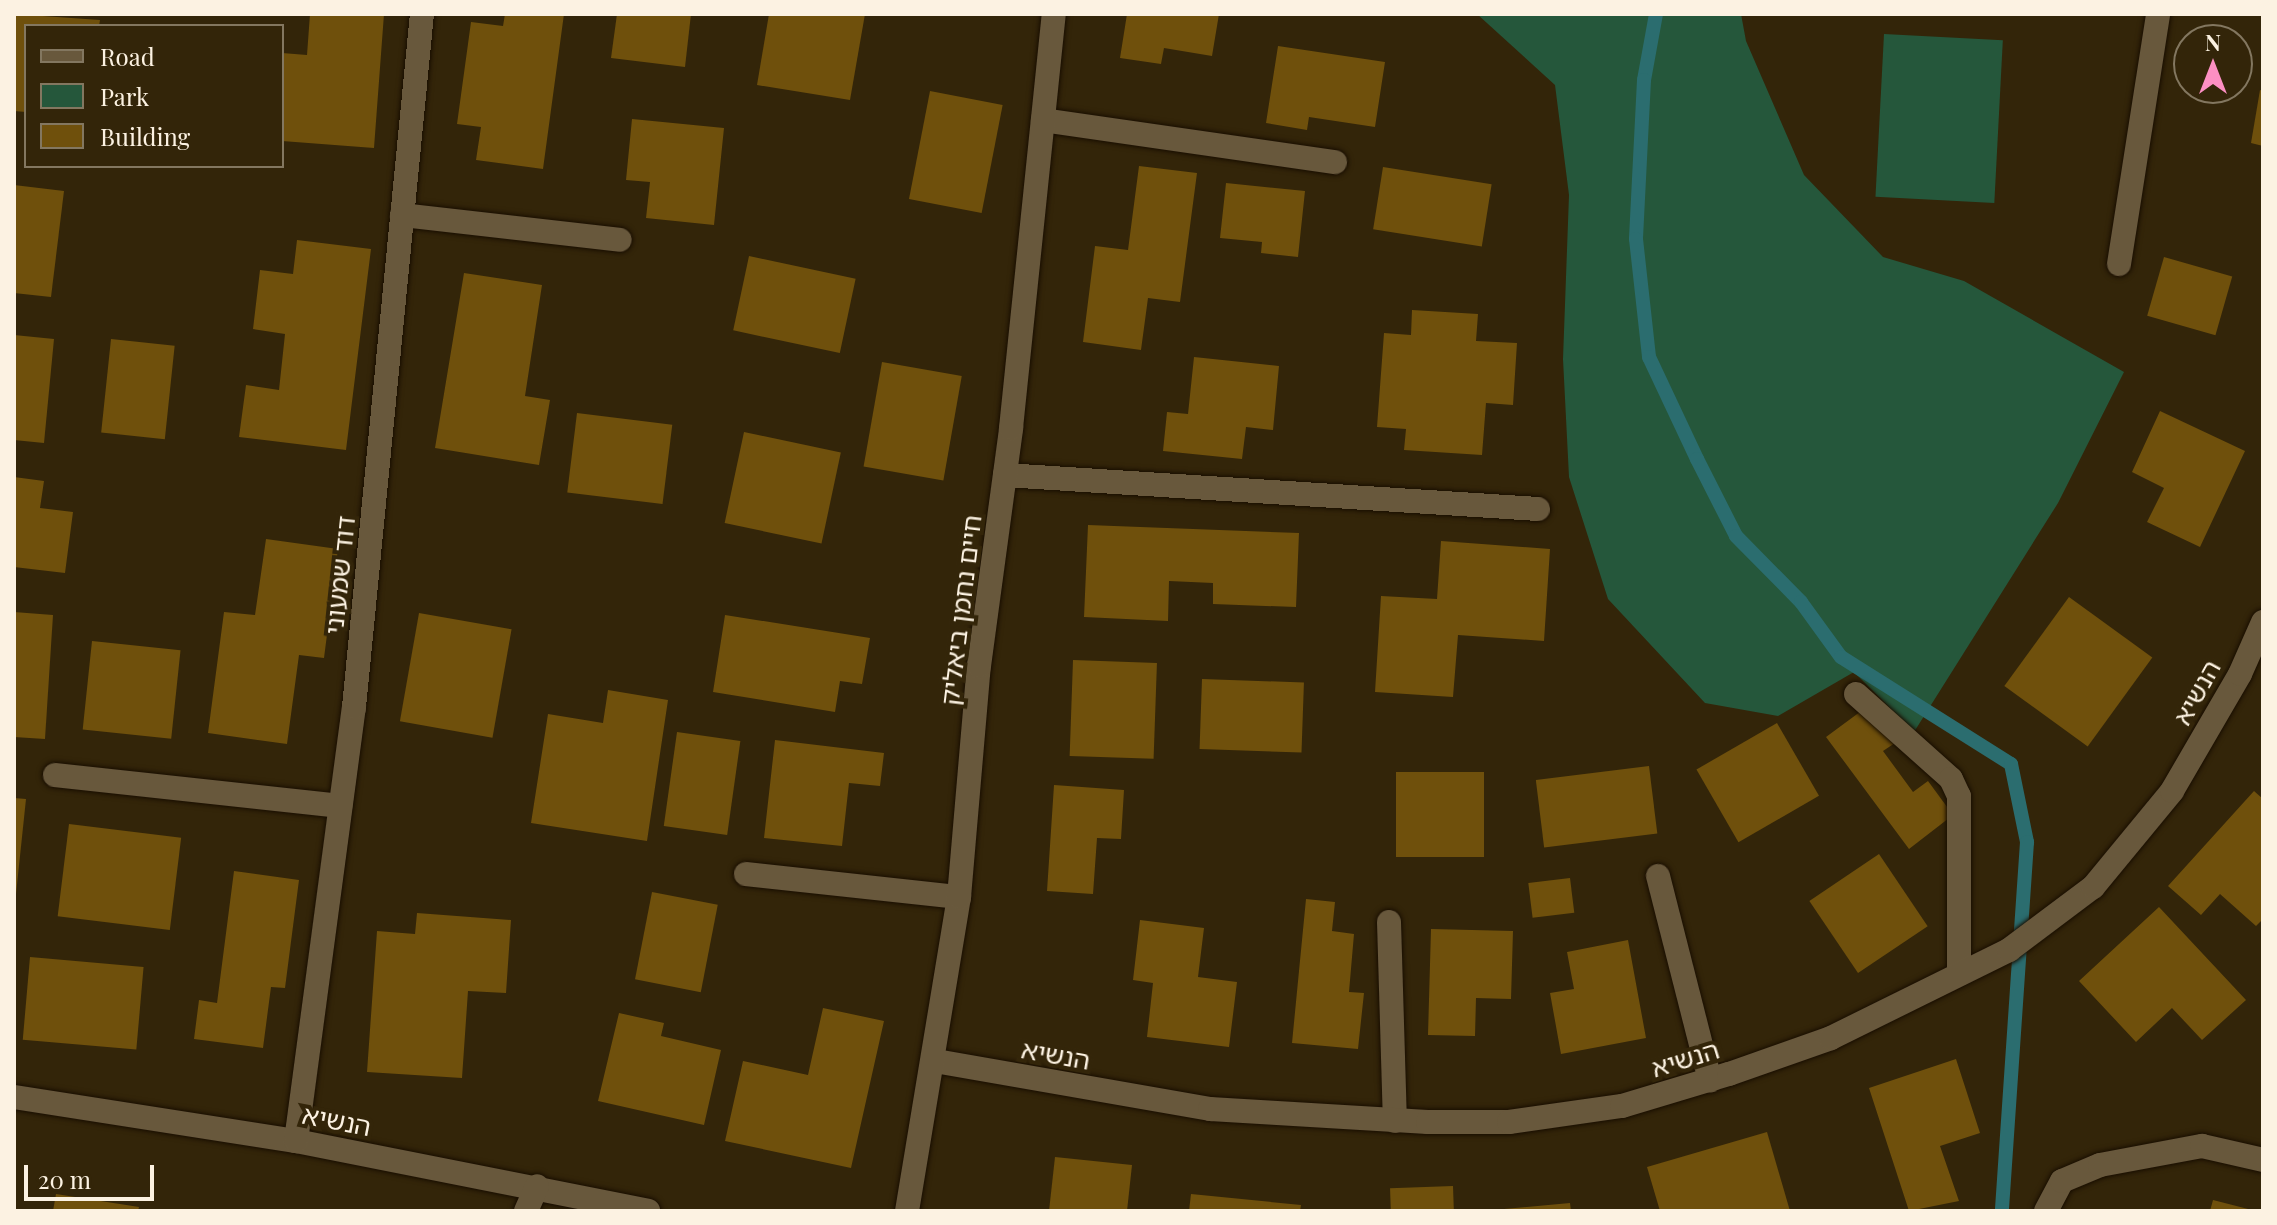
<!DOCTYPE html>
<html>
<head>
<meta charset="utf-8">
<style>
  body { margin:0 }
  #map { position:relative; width:2277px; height:1225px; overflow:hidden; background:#332509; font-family:"Playfair Display","Noto Sans Hebrew",serif }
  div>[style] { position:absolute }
  .green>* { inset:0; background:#25573b; transform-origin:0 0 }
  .stream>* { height:14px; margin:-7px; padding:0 7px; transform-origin:7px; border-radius:7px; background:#2b6d6f }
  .building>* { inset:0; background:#6f500c; transform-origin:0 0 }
  .roads { filter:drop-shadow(0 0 2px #190e00) drop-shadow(0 0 2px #190e00) }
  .minor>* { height:24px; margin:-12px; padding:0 12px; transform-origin:12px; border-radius:12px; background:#68583c }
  span { translate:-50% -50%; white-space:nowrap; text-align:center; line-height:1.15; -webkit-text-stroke:8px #332509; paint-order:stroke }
  .street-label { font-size:26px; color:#fcf2e2 }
  .frame { position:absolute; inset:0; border:16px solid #fcf2e2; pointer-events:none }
  .legend { position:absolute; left:24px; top:24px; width:260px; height:144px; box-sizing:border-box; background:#332509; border:2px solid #837760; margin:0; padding:10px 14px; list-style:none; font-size:24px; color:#fcf2e2 }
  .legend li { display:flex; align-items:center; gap:16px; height:40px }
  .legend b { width:40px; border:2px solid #837760 }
  .north { position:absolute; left:2173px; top:24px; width:80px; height:80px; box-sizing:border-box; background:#332509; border:2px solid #837760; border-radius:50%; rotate:0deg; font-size:22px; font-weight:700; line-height:32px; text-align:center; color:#fcf2e2 }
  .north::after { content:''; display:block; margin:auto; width:28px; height:36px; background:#fc8fc3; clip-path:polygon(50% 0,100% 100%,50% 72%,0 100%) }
  .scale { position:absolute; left:24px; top:1165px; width:130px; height:36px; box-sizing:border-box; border:4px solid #fcf2e2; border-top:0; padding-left:10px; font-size:24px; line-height:28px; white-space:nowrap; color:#fcf2e2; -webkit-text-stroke:6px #332509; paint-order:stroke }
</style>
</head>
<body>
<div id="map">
  <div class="green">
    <i style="clip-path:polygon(1477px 14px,1741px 14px,1746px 41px,1804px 175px,1883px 257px,1964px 281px,2124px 372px,2058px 503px,1914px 732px,1854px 672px,1778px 716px,1705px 703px,1608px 599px,1569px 477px,1563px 359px,1569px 195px,1555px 85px)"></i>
    <i style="left:1884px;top:34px;width:119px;height:163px;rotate:3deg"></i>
  </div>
  <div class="stream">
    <i style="left:1656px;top:14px;width:67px;rotate:100.3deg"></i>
    <i style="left:1644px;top:80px;width:159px;rotate:92.9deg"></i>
    <i style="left:1636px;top:239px;width:119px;rotate:83.7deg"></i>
    <i style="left:1649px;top:357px;width:113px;rotate:64.8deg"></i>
    <i style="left:1697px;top:459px;width:86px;rotate:63.1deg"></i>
    <i style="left:1736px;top:536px;width:93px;rotate:45.4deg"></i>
    <i style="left:1801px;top:602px;width:68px;rotate:54deg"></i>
    <i style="left:1841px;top:657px;width:201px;rotate:32.2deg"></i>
    <i style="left:2011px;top:764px;width:80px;rotate:78.4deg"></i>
    <i style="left:2027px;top:842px;width:370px;rotate:93.9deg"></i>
  </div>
  <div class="building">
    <i style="clip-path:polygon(14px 14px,100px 20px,99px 26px,26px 26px,26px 112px,14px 111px)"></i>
    <i style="clip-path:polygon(310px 14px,384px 14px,374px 148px,282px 141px,282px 53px,307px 55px)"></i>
    <i style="clip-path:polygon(505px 14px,564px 14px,543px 169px,476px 160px,481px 127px,457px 124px,471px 22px,503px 26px)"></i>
    <i style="clip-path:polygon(617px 14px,691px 14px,685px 67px,611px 58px)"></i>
    <i style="clip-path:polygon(769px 14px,865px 14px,850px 100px,757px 85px)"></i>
    <i style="clip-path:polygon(1127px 14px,1219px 14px,1212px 56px,1164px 48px,1161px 64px,1120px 58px)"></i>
    <i style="clip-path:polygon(1278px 46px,1385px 62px,1375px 127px,1309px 117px,1307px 130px,1266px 123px)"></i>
    <i style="clip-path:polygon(2260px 90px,2263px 91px,2263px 146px,2251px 143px)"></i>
    <i style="left:930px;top:91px;width:74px;height:110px;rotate:11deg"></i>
    <i style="clip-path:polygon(632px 119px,724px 128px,714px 225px,646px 218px,650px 182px,626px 180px)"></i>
    <i style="clip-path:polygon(1139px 166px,1197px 173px,1180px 302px,1148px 298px,1141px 350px,1083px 342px,1095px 246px,1128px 250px)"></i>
    <i style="left:1383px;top:167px;width:110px;height:63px;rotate:9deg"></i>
    <i style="clip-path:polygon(1226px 183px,1305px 191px,1298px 257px,1261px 253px,1262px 242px,1220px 238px)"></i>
    <i style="clip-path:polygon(14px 185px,64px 191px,51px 297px,14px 293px)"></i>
    <i style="clip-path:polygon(297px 240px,371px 249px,346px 450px,239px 437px,246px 385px,279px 390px,285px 334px,253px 329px,260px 270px,293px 274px)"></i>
    <i style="left:749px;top:256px;width:109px;height:76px;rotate:12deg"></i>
    <i style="left:2164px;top:257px;width:71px;height:61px;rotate:16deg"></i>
    <i style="clip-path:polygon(464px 273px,542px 285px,525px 396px,550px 400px,539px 465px,435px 448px)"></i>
    <i style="clip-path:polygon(1412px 310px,1478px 314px,1476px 341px,1517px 343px,1513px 405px,1486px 403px,1482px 455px,1404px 450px,1406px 429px,1377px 427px,1384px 333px,1411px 335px)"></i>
    <i style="clip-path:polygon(14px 335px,54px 339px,44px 443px,14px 440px)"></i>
    <i style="left:111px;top:339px;width:64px;height:94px;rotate:6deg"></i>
    <i style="clip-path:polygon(1194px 357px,1279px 366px,1273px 430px,1246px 427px,1242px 459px,1163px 451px,1167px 412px,1188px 414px)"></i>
    <i style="left:882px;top:362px;width:81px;height:106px;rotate:10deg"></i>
    <i style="clip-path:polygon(2160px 411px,2245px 451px,2200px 547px,2147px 522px,2164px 488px,2132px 472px)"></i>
    <i style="left:577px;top:413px;width:96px;height:80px;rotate:7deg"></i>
    <i style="left:744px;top:432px;width:99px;height:93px;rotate:12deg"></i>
    <i style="clip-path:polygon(14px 477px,44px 481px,40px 508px,73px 512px,65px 573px,14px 567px)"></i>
    <i style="clip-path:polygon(1088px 525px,1299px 533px,1296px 607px,1213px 604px,1213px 583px,1169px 581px,1168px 621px,1084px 617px)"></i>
    <i style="clip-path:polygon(266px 539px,338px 549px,324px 658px,299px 655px,287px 744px,208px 733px,224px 612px,255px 615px)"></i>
    <i style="clip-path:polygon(1441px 541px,1550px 549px,1544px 641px,1458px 635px,1453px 697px,1375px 692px,1381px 596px,1437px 599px)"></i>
    <i style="left:2069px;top:597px;width:103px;height:110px;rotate:36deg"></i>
    <i style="clip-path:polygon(14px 612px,53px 615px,45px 739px,14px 737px)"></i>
    <i style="left:419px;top:613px;width:94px;height:110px;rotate:10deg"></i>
    <i style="clip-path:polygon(725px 615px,870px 638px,862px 684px,840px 681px,835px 712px,713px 692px)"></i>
    <i style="left:92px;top:641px;width:89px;height:89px;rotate:6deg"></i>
    <i style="left:1073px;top:660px;width:84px;height:96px;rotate:2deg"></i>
    <i style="left:1202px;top:679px;width:102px;height:70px;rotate:2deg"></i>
    <i style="clip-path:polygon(608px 690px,668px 700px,647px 841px,531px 823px,548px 714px,603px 723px)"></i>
    <i style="clip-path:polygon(1868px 706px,1895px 743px,1883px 751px,1913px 792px,1928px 781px,1953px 815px,1909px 849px,1826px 737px)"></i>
    <i style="left:1777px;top:723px;width:84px;height:93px;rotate:60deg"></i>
    <i style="left:677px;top:732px;width:64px;height:95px;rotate:8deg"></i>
    <i style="clip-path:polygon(775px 740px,884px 753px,880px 786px,849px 783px,842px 846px,764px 838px)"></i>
    <i style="left:1649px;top:766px;width:68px;height:114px;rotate:83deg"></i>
    <i style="left:1396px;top:772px;width:88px;height:85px"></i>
    <i style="clip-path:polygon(1054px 785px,1124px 790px,1121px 839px,1097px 838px,1093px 894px,1047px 891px)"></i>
    <i style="clip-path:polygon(2254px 791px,2263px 799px,2263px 919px,2256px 926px,2220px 894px,2201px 915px,2168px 886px)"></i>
    <i style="clip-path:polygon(14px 798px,26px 799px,16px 894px,14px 894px)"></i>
    <i style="left:69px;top:824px;width:113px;height:93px;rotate:7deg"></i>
    <i style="left:1879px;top:854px;width:87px;height:84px;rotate:56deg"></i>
    <i style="clip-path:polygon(234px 871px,299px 880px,285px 988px,271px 987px,263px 1048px,194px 1039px,199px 1000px,217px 1003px)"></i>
    <i style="left:1570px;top:878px;width:35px;height:42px;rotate:83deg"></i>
    <i style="left:652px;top:892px;width:67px;height:89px;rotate:11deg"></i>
    <i style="clip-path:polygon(1306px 899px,1335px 902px,1332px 931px,1354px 934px,1349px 992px,1364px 993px,1358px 1049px,1292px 1043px)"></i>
    <i style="clip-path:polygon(2159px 907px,2246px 1000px,2202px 1040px,2172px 1008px,2136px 1042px,2079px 981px)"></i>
    <i style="clip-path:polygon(417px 913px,511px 920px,506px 993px,468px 991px,462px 1078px,367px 1072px,377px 931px,415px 934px)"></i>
    <i style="clip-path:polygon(1140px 920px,1204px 928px,1198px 977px,1237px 982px,1229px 1047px,1147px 1037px,1153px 983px,1133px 980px)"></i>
    <i style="clip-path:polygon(1431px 929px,1513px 931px,1511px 999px,1476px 998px,1475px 1036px,1428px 1035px)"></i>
    <i style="clip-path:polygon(1628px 940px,1646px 1038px,1561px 1054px,1550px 993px,1574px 989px,1567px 952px)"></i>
    <i style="left:30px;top:957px;width:114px;height:83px;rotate:5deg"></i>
    <i style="clip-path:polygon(823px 1008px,884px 1021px,851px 1168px,725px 1141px,743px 1061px,808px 1075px)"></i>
    <i style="clip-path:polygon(619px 1013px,664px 1023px,661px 1036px,721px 1050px,704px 1125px,598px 1101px)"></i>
    <i style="clip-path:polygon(1956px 1059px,1980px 1133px,1940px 1146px,1959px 1201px,1909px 1211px,1869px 1088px)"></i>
    <i style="clip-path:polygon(1767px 1132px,1790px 1211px,1660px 1211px,1647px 1167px)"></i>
    <i style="clip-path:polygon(1055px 1157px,1132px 1165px,1127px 1211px,1049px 1211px)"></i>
    <i style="left:1453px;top:1186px;width:25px;height:63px;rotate:88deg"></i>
    <i style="clip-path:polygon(56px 1194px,139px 1207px,138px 1211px,53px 1211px)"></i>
    <i style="clip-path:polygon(1191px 1194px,1301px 1205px,1300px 1211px,1189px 1211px)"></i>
    <i style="clip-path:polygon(2213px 1200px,2252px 1210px,2252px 1211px,2210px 1211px)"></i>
    <i style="clip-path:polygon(1570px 1203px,1571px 1211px,1504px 1211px,1504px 1209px)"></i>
  </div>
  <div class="roads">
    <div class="minor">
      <i style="left:1043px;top:120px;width:295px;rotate:8.2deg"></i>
      <i style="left:402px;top:215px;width:219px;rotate:6.5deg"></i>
      <i style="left:2119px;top:264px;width:253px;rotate:-81.1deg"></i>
      <i style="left:1005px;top:475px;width:534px;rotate:3.65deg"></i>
      <i style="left:1856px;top:694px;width:127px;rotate:41.8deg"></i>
      <i style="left:1951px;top:779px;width:19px;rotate:65deg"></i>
      <i style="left:1959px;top:796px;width:178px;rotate:90deg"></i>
      <i style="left:55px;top:775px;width:287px;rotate:6.2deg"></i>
      <i style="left:746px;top:874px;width:214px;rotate:6.2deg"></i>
      <i style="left:1658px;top:876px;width:211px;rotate:75.7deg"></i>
      <i style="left:1389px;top:922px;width:199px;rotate:88.3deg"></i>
      <i style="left:935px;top:1061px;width:279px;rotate:9.9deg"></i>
      <i style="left:1210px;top:1109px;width:218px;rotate:3.4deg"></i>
      <i style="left:1428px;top:1122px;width:81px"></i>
      <i style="left:1509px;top:1122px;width:114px;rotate:-8.1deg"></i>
      <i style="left:1622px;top:1106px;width:112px;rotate:-16.7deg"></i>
      <i style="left:1729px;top:1074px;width:108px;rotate:-19.4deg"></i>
      <i style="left:1831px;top:1038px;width:199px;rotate:-26.3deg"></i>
      <i style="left:2009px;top:950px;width:105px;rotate:-36.9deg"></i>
      <i style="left:2093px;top:887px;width:124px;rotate:-50.5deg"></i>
      <i style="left:2172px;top:791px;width:135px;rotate:-59.8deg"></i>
      <i style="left:2240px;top:674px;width:57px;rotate:-66.1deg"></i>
      <i style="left:14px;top:1097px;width:285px;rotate:8.9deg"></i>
      <i style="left:296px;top:1141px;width:359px;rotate:11.2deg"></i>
      <i style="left:296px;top:1141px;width:438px;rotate:-82.4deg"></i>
      <i style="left:354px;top:707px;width:696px;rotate:-84.4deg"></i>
      <i style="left:526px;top:1211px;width:27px;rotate:-66deg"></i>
      <i style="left:907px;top:1211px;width:318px;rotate:-80.6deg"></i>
      <i style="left:959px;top:897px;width:232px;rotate:-85.1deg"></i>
      <i style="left:979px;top:666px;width:240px;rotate:-82.3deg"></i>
      <i style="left:1011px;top:428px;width:416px;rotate:-84.1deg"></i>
      <i style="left:2046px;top:1211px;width:34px;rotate:-62deg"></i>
      <i style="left:2062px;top:1181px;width:41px;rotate:-22.8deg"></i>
      <i style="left:2100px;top:1165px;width:104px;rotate:-10.6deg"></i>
      <i style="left:2202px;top:1146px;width:63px;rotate:12.9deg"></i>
    </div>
  </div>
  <div class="street-label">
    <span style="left:339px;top:575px;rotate:-84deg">דוד שמעוני</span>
    <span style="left:960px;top:610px;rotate:-83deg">חיים נחמן ביאליק</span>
    <span style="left:2196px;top:692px;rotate:-61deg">הנשיא</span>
    <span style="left:1056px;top:1054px;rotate:10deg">הנשיא</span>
    <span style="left:1685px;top:1058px;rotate:-17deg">הנשיא</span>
    <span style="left:337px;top:1120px;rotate:11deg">הנשיא</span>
  </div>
  <div class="frame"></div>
  <ul class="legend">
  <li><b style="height:10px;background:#68583c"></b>Road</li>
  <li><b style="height:22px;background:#25573b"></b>Park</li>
  <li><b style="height:22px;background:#6f500c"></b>Building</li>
  </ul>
  <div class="north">N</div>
  <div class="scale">20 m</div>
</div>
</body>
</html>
